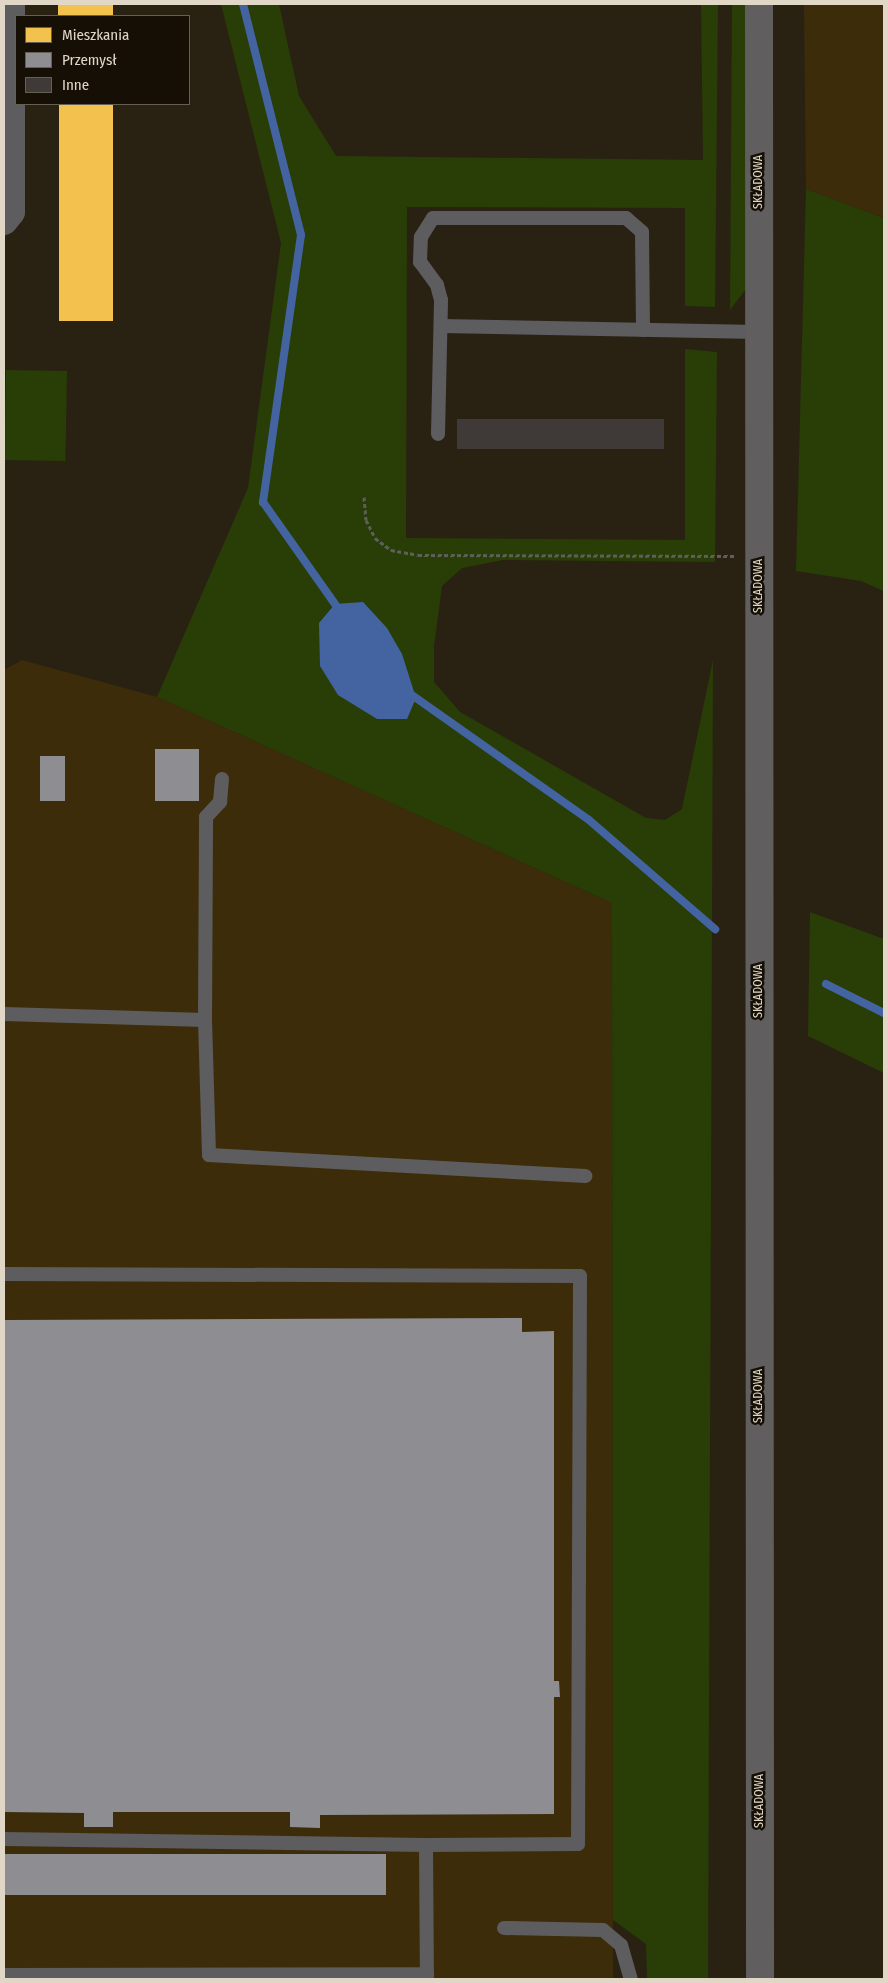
<!DOCTYPE html>
<html>
<head>
<meta charset="utf-8">
<style>
  body { margin:0 }
  #map { position:relative; width:888px; height:1983px; overflow:hidden; background:#292213; font-family:"Fira Sans Condensed",sans-serif }
  div>[style] { position:absolute }
  .built>* { inset:0; background:#3c2c0a }
  .green>* { inset:0; background:#293d06; transform-origin:0 0 }
  .water>* { inset:0; background:#4364a0 }
  .homes>* { inset:0; background:#f2c14e; transform-origin:0 0 }
  .industry>* { inset:0; background:#8d8d92; transform-origin:0 0 }
  .stream>* { height:8px; margin:-4px; padding:0 4px; transform-origin:4px; border-radius:4px; background:#4364a0 }
  .building>* { inset:0; background:#3f3a38; transform-origin:0 0 }
  .path>* { height:3px; margin-top:-1.5px; transform-origin:0; background:repeating-linear-gradient(90deg,#5f5e5a 0 4px,transparent 0 6.5px) }
  .lane>* { height:14px; margin:-7px; padding:0 7px; transform-origin:7px; border-radius:7px; background:#5d5d5f }
  .street>* { height:28px; margin:-14px; padding:0 14px; transform-origin:14px; border-radius:14px; background:#5d5d5f }
  .secondary>* { height:28px; margin:-14px; padding:0 14px; transform-origin:14px; border-radius:14px; background:#605e5e }
  span { translate:-50% -50%; white-space:nowrap; text-align:center; line-height:1.15; -webkit-text-stroke:5px #150f05; paint-order:stroke }
  .street-label { font-size:12px; color:#e0d7c7 }
  .frame { position:absolute; inset:0; border:5px solid #e0d7c7; pointer-events:none }
  .legend { position:absolute; left:15px; top:15px; width:175px; height:90px; box-sizing:border-box; background:#150f05; border:1px solid #665f53; margin:0; padding:6px 9px; list-style:none; font-size:15px; color:#e0d7c7 }
  .legend li { display:flex; align-items:center; gap:10px; height:25px }
  .legend b { width:25px; border:1px solid #665f53 }
</style>
</head>
<body>
<div id="map">
  <div class="built">
    <i style="clip-path:polygon(804px 4px,884px 4px,884px 218px,806px 189px)"></i>
    <i style="clip-path:polygon(22px 660px,157px 697px,612px 903px,613px 1979px,4px 1979px,4px 670px)"></i>
  </div>
  <div class="green">
    <i style="clip-path:polygon(221px 4px,279px 4px,299px 96px,336px 156px,703px 160px,701px 4px,718px 4px,715px 307px,685px 306px,685px 208px,407px 207px,406px 538px,685px 540px,685px 349px,717px 352px,715px 562px,503px 560px,462px 568px,442px 586px,434px 646px,434px 682px,460px 712px,646px 818px,665px 820px,682px 809px,713px 660px,708px 1979px,647px 1979px,646px 1944px,613px 1920px,612px 903px,157px 697px,248px 488px,281px 243px)"></i>
    <i style="clip-path:polygon(732px 4px,746px 4px,746px 289px,730px 310px)"></i>
    <i style="clip-path:polygon(806px 189px,884px 218px,884px 591px,861px 581px,796px 571px)"></i>
    <i style="left:6px;top:370px;width:61px;height:90px;rotate:1deg"></i>
    <i style="clip-path:polygon(810px 912px,884px 939px,884px 1073px,808px 1036px)"></i>
  </div>
  <div class="water">
    <i style="clip-path:polygon(363px 602px,387px 628px,402px 654px,416px 698px,407px 719px,377px 719px,338px 695px,320px 666px,319px 623px,335px 604px)"></i>
  </div>
  <div class="homes">
    <i style="left:58px;top:4px;width:55px;height:12px"></i>
    <i style="left:59px;top:104px;width:54px;height:217px"></i>
  </div>
  <div class="industry">
    <i style="left:155px;top:749px;width:44px;height:52px"></i>
    <i style="left:40px;top:756px;width:25px;height:45px"></i>
    <i style="clip-path:polygon(522px 1318px,522px 1332px,554px 1331px,554px 1681px,559px 1681px,560px 1697px,554px 1697px,554px 1814px,320px 1815px,320px 1828px,290px 1827px,290px 1812px,113px 1812px,113px 1827px,84px 1827px,84px 1813px,4px 1812px,4px 1320px)"></i>
    <i style="left:4px;top:1854px;width:382px;height:41px"></i>
  </div>
  <div class="stream">
    <i style="left:243px;top:4px;width:238px;rotate:75.9deg"></i>
    <i style="left:301px;top:235px;width:270px;rotate:98.1deg"></i>
    <i style="left:263px;top:502px;width:133px;rotate:54.8deg"></i>
    <i style="left:409px;top:693px;width:220px;rotate:35.2deg"></i>
    <i style="left:589px;top:820px;width:167px;rotate:40.9deg"></i>
    <i style="left:826px;top:984px;width:65px;rotate:26.6deg"></i>
  </div>
  <div class="building">
    <i style="left:457px;top:419px;width:207px;height:30px"></i>
  </div>
  <div class="path">
    <i style="left:364px;top:497px;width:23px;rotate:85deg"></i>
    <i style="left:366px;top:520px;width:20px;rotate:63deg"></i>
    <i style="left:375px;top:538px;width:20px;rotate:37deg"></i>
    <i style="left:391px;top:550px;width:27px;rotate:10deg"></i>
    <i style="left:418px;top:555px;width:316px;rotate:0.2deg"></i>
  </div>
  <div class="lane">
    <i style="left:441px;top:326px;width:317px;rotate:1.1deg"></i>
    <i style="left:438px;top:434px;width:134px;rotate:-88.7deg"></i>
    <i style="left:441px;top:300px;width:16px;rotate:-105deg"></i>
    <i style="left:437px;top:285px;width:29px;rotate:-126deg"></i>
    <i style="left:420px;top:262px;width:25px;rotate:-88deg"></i>
    <i style="left:421px;top:237px;width:22px;rotate:-58deg"></i>
    <i style="left:433px;top:218px;width:193px"></i>
    <i style="left:626px;top:218px;width:21px;rotate:41deg"></i>
    <i style="left:642px;top:232px;width:98px;rotate:89.4deg"></i>
    <i style="left:4px;top:1014px;width:201px;rotate:1.7deg"></i>
    <i style="left:205px;top:1020px;width:203px;rotate:-89.7deg"></i>
    <i style="left:206px;top:817px;width:21px;rotate:-47deg"></i>
    <i style="left:220px;top:802px;width:23px;rotate:-85deg"></i>
    <i style="left:205px;top:1020px;width:135px;rotate:88.3deg"></i>
    <i style="left:209px;top:1155px;width:377px;rotate:3.2deg"></i>
    <i style="left:4px;top:1274px;width:576px;rotate:0.2deg"></i>
    <i style="left:580px;top:1276px;width:568px;rotate:90.2deg"></i>
    <i style="left:578px;top:1844px;width:152px;rotate:179.6deg"></i>
    <i style="left:4px;top:1839px;width:422px;rotate:0.8deg"></i>
    <i style="left:426px;top:1845px;width:134px;rotate:89.6deg"></i>
    <i style="left:504px;top:1928px;width:99px;rotate:1.2deg"></i>
    <i style="left:603px;top:1930px;width:23px;rotate:40deg"></i>
    <i style="left:621px;top:1945px;width:35px;rotate:74deg"></i>
    <i style="left:4px;top:1975px;width:423px;rotate:-0.1deg"></i>
  </div>
  <div class="street">
    <i style="left:4px;top:221px;width:11px;rotate:-52deg"></i>
    <i style="left:11px;top:212px;width:208px;rotate:-90deg"></i>
  </div>
  <div class="secondary">
    <i style="left:759px;top:4px;width:1975px;rotate:89.97deg"></i>
  </div>
  <div class="street-label">
    <span style="left:759px;top:182px;rotate:-90deg">SKŁADOWA</span>
    <span style="left:759px;top:586px;rotate:-90deg">SKŁADOWA</span>
    <span style="left:759px;top:991px;rotate:-90deg">SKŁADOWA</span>
    <span style="left:759px;top:1396px;rotate:-90deg">SKŁADOWA</span>
    <span style="left:760px;top:1801px;rotate:-90deg">SKŁADOWA</span>
  </div>
  <div class="frame"></div>
  <ul class="legend">
  <li><b style="height:14px;background:#f2c14e"></b>Mieszkania</li>
  <li><b style="height:14px;background:#8d8d92"></b>Przemysł</li>
  <li><b style="height:14px;background:#3f3a38"></b>Inne</li>
  </ul>
</div>
</body>
</html>
